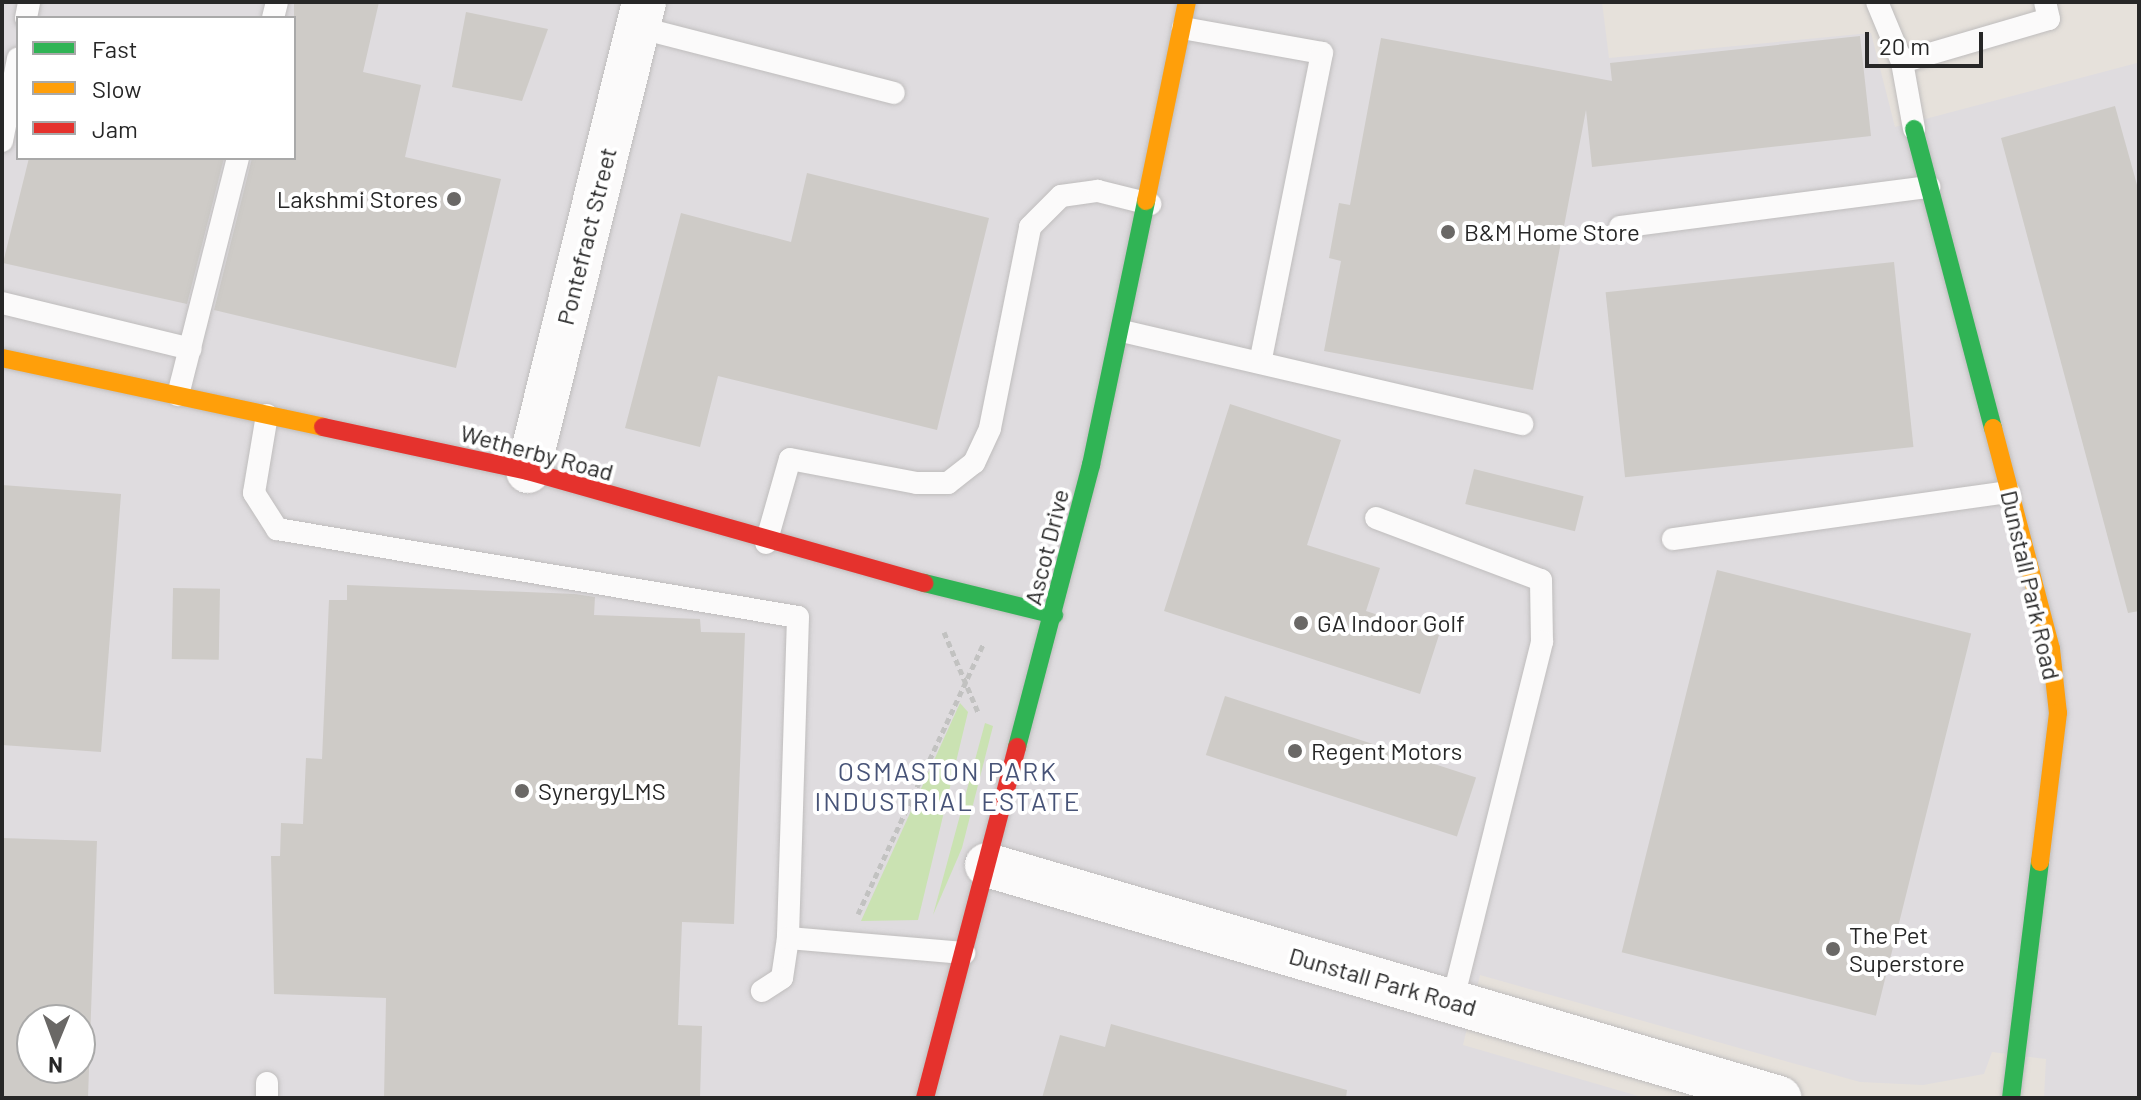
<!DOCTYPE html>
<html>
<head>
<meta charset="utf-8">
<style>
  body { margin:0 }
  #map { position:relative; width:2141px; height:1100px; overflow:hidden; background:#e6e1db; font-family:Barlow,sans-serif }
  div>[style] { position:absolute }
  .industrial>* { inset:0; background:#dfdcdf }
  .green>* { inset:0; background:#cae2b2 }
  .building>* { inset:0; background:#cecbc7; transform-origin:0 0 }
  .path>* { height:5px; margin-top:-2.5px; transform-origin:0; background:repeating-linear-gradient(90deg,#c2c2c1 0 6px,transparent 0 10px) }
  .roads { filter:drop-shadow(0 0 2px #bfbdbd) drop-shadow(0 0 2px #bfbdbd) }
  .lane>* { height:22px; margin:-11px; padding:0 11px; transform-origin:11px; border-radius:11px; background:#fbfafa }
  .street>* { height:44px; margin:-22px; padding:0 22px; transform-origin:22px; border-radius:22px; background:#fbfafa }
  .fast>* { height:18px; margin:-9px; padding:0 9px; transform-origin:9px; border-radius:9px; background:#30b455 }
  .slow>* { height:18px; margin:-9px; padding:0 9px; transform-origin:9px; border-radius:9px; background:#ff9f0a }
  .jam>* { height:18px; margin:-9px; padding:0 9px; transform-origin:9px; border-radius:9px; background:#e5322d }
  .dots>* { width:22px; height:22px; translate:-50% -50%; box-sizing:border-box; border:4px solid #fff; border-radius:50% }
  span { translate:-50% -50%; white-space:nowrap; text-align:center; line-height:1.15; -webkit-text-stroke:8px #fff; paint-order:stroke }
  .poi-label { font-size:24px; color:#272727 }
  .right { translate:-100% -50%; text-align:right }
  .left { translate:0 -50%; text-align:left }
  .street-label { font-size:24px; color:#272727 }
  .neighbourhood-label { font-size:26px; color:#475377; letter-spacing:2px }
  .frame { position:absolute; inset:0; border:4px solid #272727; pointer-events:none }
  .legend { position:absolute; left:16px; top:16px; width:280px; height:144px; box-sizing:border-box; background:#fff; border:2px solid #a9a9a9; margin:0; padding:10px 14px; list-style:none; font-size:24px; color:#272727 }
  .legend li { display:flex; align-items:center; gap:16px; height:40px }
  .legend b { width:40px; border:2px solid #a9a9a9 }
  .north { position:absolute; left:16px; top:1004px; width:80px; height:80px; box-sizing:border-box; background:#fff; border:2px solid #a9a9a9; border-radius:50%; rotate:181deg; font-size:22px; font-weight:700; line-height:32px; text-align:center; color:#272727 }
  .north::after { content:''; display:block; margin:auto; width:28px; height:36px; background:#6a6866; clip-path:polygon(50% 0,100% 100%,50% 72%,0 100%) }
  .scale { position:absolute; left:1865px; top:32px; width:118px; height:36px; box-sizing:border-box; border:4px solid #272727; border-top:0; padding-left:10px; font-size:24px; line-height:28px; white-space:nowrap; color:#272727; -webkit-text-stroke:6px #fff; paint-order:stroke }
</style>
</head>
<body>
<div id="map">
  <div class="industrial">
    <i style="clip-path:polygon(evenodd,2px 2px,1602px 2px,1609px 58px,1871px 33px,1895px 127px,2137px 63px,2139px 1098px,2044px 1098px,2046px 1059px,1992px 1052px,1984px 1074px,1923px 1085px,1860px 1082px,1480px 975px,1463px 1045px,1645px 1098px,2px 1098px,2px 2px,18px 18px,294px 18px,294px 158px,18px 158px,18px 18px,2px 2px,32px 1020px,80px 1020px,80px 1068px,32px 1068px,32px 1020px)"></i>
  </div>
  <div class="green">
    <i style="clip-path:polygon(960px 703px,968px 712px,918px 920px,861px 921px)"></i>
    <i style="clip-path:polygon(985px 723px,993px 726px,962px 848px,933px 915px)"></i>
  </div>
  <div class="building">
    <i style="clip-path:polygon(294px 2px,379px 2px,363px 72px,421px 85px,405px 157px,501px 179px,456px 368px,214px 310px,252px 158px,294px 158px)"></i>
    <i style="clip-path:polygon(466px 12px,548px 29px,522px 101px,452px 87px)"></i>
    <i style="clip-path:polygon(1860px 36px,1871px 136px,1592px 167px,1586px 110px,1533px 390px,1324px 351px,1341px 261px,1329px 258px,1339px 203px,1350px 205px,1381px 38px,1612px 81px,1610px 63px)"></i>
    <i style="clip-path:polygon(2115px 106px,2139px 192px,2139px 611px,2128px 613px,2001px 138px)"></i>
    <i style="clip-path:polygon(29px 158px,224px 158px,187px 304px,3px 263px)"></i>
    <i style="clip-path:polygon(807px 173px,989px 218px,937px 430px,718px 376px,700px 447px,625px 428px,681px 213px,791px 242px)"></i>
    <i style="left:1894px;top:262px;width:186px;height:290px;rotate:84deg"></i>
    <i style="clip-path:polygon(1230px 404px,1341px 440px,1307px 545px,1380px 568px,1366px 611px,1439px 635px,1420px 694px,1164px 611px)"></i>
    <i style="left:1474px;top:469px;width:113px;height:36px;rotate:14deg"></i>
    <i style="clip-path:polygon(2px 485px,121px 494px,101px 752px,2px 745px)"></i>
    <i style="left:1717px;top:570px;width:262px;height:394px;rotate:14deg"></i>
    <i style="clip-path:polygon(347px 585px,575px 594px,595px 597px,594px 615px,700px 619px,701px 632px,745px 633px,734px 924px,682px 922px,678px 1025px,702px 1026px,700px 1098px,384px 1098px,386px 998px,274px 994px,271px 856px,280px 856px,281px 823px,303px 824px,306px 758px,322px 759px,329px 600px,347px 600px)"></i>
    <i style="left:173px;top:588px;width:47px;height:71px;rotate:1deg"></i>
    <i style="left:1225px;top:696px;width:264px;height:62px;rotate:18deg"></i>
    <i style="clip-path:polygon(evenodd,2px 838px,97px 841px,88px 1098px,2px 1098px,2px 838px,32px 1020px,80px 1020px,80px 1068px,32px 1068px,32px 1020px)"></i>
    <i style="clip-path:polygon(1111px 1024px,1347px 1090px,1346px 1098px,1042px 1098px,1060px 1035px,1105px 1047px)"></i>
  </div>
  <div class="path">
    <i style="left:944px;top:632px;width:87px;rotate:67deg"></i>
    <i style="left:858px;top:914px;width:299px;rotate:-65.1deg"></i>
  </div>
  <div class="roads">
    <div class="lane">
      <i style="left:1877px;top:2px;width:65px;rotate:67.4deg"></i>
      <i style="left:1902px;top:62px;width:68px;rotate:79.8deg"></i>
      <i style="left:26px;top:18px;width:16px;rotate:-79deg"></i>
      <i style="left:273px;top:18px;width:16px;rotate:-76deg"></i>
      <i style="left:637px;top:27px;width:265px;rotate:14.4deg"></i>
      <i style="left:1183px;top:28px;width:141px;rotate:10.2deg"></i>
      <i style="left:1322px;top:53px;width:312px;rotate:101.3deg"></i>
      <i style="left:1902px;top:62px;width:153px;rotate:-16.3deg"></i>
      <i style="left:2049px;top:19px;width:17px;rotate:-103deg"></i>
      <i style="left:2px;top:141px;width:84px;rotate:-79deg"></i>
      <i style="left:1620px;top:227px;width:312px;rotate:-7.4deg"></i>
      <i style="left:2px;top:303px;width:194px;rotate:13.7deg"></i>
      <i style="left:1122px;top:331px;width:411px;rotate:13.1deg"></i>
      <i style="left:178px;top:395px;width:244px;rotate:-75.8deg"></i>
      <i style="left:267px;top:415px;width:79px;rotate:99.5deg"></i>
      <i style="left:254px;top:493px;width:43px;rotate:57.4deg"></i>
      <i style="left:277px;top:529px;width:528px;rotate:9.59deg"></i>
      <i style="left:798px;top:617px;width:321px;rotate:91.8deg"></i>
      <i style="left:788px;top:938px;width:40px;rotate:98.5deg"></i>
      <i style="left:782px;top:978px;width:24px;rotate:147deg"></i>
      <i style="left:1376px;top:518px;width:176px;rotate:20.6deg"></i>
      <i style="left:1541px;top:580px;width:62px;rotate:89.1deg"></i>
      <i style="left:1542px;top:642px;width:368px;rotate:104deg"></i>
      <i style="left:1673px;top:539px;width:339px;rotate:-8deg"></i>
      <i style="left:766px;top:543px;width:87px;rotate:-74.1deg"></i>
      <i style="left:790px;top:459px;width:129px;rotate:10.7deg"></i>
      <i style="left:917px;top:483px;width:31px"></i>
      <i style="left:948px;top:483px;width:33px;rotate:-38deg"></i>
      <i style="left:974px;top:463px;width:38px;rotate:-65deg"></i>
      <i style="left:990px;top:428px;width:205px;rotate:-78.7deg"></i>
      <i style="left:1030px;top:227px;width:44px;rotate:-45deg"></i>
      <i style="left:1061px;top:196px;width:37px;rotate:-8deg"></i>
      <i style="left:1098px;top:191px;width:54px;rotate:14deg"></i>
      <i style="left:788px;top:938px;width:177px;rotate:4.9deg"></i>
      <i style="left:267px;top:1098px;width:15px;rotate:-90deg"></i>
    </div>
    <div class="street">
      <i style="left:528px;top:471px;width:483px;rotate:-76.1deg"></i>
      <i style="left:987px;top:865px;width:826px;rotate:16.39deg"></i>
    </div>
    <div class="fast">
      <i style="left:1914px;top:129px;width:309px;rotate:75.2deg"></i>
      <i style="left:924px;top:583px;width:134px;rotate:13.8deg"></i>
      <i style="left:1017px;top:747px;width:292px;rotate:-75.3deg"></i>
      <i style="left:1091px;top:465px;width:270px;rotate:-78.2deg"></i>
      <i style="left:2011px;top:1098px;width:238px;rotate:-83deg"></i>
    </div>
    <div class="slow">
      <i style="left:1146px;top:201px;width:203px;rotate:-78.4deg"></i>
      <i style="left:2px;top:358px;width:328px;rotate:12.1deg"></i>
      <i style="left:1993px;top:428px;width:228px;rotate:75.3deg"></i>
      <i style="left:2051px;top:649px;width:64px;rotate:83.8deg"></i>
      <i style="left:2058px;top:713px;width:150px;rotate:96.9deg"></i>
    </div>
    <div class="jam">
      <i style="left:323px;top:427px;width:210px;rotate:12.1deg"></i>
      <i style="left:528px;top:471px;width:412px;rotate:15.8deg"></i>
      <i style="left:925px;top:1098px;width:363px;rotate:-75.3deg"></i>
    </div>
  </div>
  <div class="dots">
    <i style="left:454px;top:199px;background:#6a6866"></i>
    <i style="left:1448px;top:232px;background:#6a6866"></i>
    <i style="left:1301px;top:623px;background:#6a6866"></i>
    <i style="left:1295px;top:751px;background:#6a6866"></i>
    <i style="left:522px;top:791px;background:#6a6866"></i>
    <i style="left:1833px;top:949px;background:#6a6866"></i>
  </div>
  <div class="poi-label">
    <span class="right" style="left:438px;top:199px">Lakshmi Stores</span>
    <span class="left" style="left:1464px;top:232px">B&amp;M Home Store</span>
    <span class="left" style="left:1317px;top:623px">GA Indoor Golf</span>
    <span class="left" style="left:1311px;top:751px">Regent Motors</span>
    <span class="left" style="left:538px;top:791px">SynergyLMS</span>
    <span class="left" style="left:1849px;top:949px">The Pet<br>Superstore</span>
  </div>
  <div class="street-label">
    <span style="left:586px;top:236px;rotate:-76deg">Pontefract Street</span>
    <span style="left:537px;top:452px;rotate:15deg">Wetherby Road</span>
    <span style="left:1046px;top:547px;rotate:-76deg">Ascot Drive</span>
    <span style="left:2031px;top:585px;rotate:77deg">Dunstall Park Road</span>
    <span style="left:1383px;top:981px;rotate:16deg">Dunstall Park Road</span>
  </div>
  <div class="neighbourhood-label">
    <span style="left:948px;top:786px">OSMASTON PARK<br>INDUSTRIAL ESTATE</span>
  </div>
  <div class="frame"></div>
  <ul class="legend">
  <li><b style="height:10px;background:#30b455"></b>Fast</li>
  <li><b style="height:10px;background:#ff9f0a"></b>Slow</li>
  <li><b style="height:10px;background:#e5322d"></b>Jam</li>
  </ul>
  <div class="north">N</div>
  <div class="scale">20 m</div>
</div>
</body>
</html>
